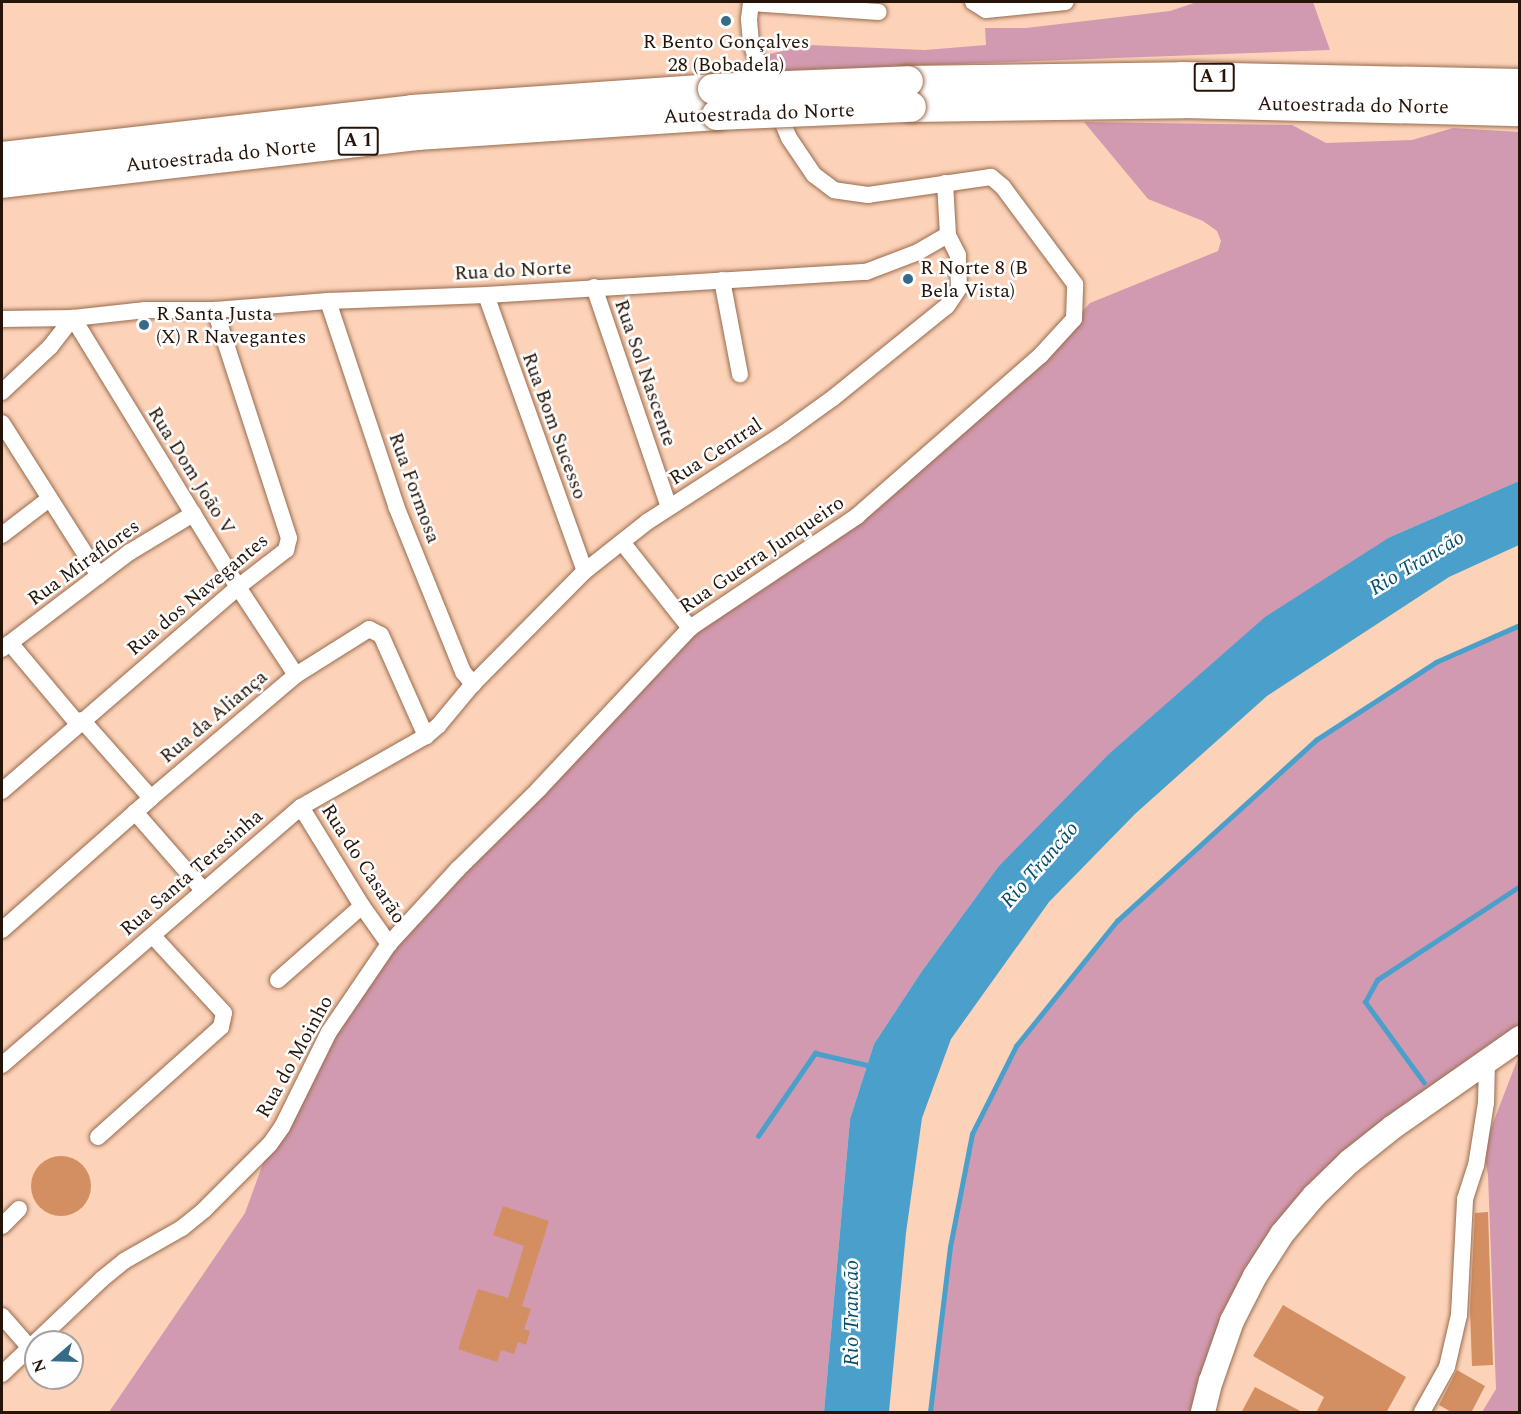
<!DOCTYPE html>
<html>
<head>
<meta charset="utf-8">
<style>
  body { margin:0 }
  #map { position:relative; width:1521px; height:1414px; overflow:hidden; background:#fcd3b9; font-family:Spectral,serif }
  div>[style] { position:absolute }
  .green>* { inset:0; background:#d29ab0 }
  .water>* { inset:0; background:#4ba0cb }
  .stream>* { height:4.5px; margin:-2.25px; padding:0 2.25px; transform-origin:2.25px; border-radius:2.25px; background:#4ba0cb }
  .building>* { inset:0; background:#d38f61 }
  .round { border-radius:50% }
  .roads { filter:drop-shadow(0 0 2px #996b4d) drop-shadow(0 0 2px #996b4d) }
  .street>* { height:16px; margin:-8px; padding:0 8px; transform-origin:8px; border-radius:8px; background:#fff }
  .secondary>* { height:24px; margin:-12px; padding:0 12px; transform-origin:12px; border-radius:12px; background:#fff }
  .highway>* { height:30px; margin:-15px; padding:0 15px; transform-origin:15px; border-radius:15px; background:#fff }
  .bridges { filter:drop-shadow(0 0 2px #996b4d) drop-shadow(0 0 2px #996b4d) }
  .highway-bridge>* { height:30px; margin:-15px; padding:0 15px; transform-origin:15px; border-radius:15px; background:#fff }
  .dots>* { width:16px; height:16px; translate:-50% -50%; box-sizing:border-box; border:3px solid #fefefe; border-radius:50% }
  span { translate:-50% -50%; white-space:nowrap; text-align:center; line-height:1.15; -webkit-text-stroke:5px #fefefe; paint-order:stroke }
  .shield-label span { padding:2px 4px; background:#fefefe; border:2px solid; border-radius:4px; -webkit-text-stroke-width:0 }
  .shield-label { font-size:18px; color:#261408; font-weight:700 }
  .poi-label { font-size:20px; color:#261408 }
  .left { translate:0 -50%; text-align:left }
  .street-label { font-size:20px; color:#261408 }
  .water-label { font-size:21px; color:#074e6c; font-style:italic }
  .frame { position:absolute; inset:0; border:3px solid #261408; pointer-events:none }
  .north { position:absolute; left:24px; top:1330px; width:60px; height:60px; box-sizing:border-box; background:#fefefe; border:2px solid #a8a09c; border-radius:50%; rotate:250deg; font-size:16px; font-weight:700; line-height:24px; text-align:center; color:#261408 }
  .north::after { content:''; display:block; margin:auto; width:21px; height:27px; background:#366b87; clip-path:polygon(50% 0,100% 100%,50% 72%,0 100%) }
</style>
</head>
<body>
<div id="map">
  <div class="green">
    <i style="clip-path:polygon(1197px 2px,1313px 2px,1330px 50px,771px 71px,765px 55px,809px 45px,925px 50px,986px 45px,985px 28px,1026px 28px,1170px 11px)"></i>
    <i style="clip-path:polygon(1084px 122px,1292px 125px,1326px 143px,1412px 140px,1453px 128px,1519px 132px,1519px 481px,1390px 537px,998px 867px,922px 971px,874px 1044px,850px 1119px,824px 1412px,109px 1412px,245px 1213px,270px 1144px,389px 944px,690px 628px,857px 516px,1040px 356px,1090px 303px,1218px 251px,1221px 241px,1217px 231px,1203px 221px,1148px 199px)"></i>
    <i style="clip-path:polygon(1519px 625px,1519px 1029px,1295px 1204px,1195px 1412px,930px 1412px,950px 1247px,972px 1134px,1016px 1046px,1117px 921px,1316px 740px,1436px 662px)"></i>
    <i style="clip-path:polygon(1519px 1048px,1519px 1412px,1482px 1412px,1496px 1389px,1488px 1175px,1483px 1149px,1518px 1058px,1513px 1053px)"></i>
  </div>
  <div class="water">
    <i style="clip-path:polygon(1519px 481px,1519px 545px,1449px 577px,1267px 696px,1135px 814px,1049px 902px,951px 1039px,922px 1118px,906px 1233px,889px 1412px,824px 1412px,850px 1119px,874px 1044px,922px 971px,998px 867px,1109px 754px,1265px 617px,1390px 537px)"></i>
  </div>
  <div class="stream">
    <i style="left:1424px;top:1083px;width:100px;rotate:-126.1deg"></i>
    <i style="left:1365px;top:1002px;width:25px;rotate:-61deg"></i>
    <i style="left:1377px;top:980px;width:171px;rotate:-33.3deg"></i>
    <i style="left:758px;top:1136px;width:101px;rotate:-55.5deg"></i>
    <i style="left:815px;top:1053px;width:53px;rotate:13deg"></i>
    <i style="left:930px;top:1412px;width:166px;rotate:-83.1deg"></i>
    <i style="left:950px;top:1247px;width:115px;rotate:-79deg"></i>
    <i style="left:972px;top:1134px;width:98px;rotate:-63.4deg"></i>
    <i style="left:1016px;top:1046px;width:161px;rotate:-51.1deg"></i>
    <i style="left:1117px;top:921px;width:269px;rotate:-42.3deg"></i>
    <i style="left:1316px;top:740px;width:143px;rotate:-33deg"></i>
    <i style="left:1436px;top:662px;width:92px;rotate:-23.8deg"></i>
  </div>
  <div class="building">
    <i class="round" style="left:31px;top:1156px;width:60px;height:60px"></i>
    <i style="clip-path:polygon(503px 1206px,549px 1221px,522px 1306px,531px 1309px,524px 1329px,530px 1331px,526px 1345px,518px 1342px,514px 1354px,501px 1350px,497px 1362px,458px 1349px,478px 1289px,508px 1298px,524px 1246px,493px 1235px)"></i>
    <i style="clip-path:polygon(1488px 1212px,1493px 1365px,1472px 1366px,1470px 1310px,1475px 1213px)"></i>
    <i style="clip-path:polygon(1283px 1305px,1406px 1377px,1386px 1413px,1316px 1413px,1324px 1397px,1253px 1356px)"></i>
    <i style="clip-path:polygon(1457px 1370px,1485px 1386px,1471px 1413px,1453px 1413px,1439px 1405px)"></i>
    <i style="clip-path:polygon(1255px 1387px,1304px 1413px,1241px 1413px)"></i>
  </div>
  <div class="roads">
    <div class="street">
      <i style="left:973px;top:2px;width:15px;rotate:32deg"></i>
      <i style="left:986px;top:10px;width:80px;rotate:-5.7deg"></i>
      <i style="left:751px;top:3px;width:128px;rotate:4deg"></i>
      <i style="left:722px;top:280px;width:96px;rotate:79.2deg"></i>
      <i style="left:594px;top:287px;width:232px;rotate:71.2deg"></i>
      <i style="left:486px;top:295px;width:293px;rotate:70.3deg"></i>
      <i style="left:328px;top:301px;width:216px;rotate:71.6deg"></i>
      <i style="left:396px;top:506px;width:179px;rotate:68deg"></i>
      <i style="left:463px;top:672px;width:16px;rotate:50deg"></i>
      <i style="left:73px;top:318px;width:316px;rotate:58.5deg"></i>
      <i style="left:238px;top:587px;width:105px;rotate:56.6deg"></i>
      <i style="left:2px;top:319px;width:71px;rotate:-0.8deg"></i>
      <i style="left:73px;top:318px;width:73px;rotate:-6.3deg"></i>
      <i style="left:146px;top:310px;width:69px"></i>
      <i style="left:215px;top:310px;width:113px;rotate:-4.6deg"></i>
      <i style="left:328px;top:301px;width:158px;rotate:-2.2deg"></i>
      <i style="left:486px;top:295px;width:381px;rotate:-3.5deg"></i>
      <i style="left:866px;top:272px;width:56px;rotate:-21deg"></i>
      <i style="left:918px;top:252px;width:34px;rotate:-30deg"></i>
      <i style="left:2px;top:392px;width:66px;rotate:-43.2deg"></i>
      <i style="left:50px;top:347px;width:37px;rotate:-52deg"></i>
      <i style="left:2px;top:423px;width:181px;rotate:57.6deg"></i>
      <i style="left:2px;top:535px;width:59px;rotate:-37.5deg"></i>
      <i style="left:622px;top:542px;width:110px;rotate:51.7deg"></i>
      <i style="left:10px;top:643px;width:106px;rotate:50deg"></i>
      <i style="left:2px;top:649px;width:161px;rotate:-37.2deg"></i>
      <i style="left:130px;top:552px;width:74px;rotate:-31.1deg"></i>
      <i style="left:82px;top:720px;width:104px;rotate:48.5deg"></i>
      <i style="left:2px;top:791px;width:312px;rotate:-40.8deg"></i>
      <i style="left:238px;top:587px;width:61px;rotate:-37.6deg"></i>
      <i style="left:286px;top:550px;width:12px;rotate:-76deg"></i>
      <i style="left:289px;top:538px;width:240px;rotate:-108deg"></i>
      <i style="left:301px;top:807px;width:116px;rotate:58.4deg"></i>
      <i style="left:362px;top:906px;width:47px;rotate:54.6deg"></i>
      <i style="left:135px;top:812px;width:103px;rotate:48.9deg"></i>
      <i style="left:2px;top:930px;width:199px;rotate:-41.5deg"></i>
      <i style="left:151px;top:798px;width:190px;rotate:-40.3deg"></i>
      <i style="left:296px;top:675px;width:86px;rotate:-32.2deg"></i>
      <i style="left:369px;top:629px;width:13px;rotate:27deg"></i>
      <i style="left:381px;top:635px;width:111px;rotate:66deg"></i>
      <i style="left:278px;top:980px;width:112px;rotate:-41.4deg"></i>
      <i style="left:2px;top:1065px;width:395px;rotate:-40.8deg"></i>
      <i style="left:301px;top:807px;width:144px;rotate:-29.6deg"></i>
      <i style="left:426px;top:736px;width:16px;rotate:-40deg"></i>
      <i style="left:438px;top:726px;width:55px;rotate:-50.2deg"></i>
      <i style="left:473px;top:684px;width:159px;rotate:-45.3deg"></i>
      <i style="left:585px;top:571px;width:79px;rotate:-38.3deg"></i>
      <i style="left:647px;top:522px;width:162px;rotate:-32.9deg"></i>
      <i style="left:783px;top:434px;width:62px;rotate:-35.8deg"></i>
      <i style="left:833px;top:398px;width:146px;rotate:-38.9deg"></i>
      <i style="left:947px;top:306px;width:22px;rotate:-56deg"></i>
      <i style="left:959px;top:288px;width:33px;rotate:-92deg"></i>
      <i style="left:958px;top:255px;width:22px;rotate:-117deg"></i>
      <i style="left:948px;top:235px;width:52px;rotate:-93.3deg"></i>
      <i style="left:98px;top:1137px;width:165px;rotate:-41.8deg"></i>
      <i style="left:221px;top:1027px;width:14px;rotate:-78deg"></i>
      <i style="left:224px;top:1013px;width:105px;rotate:-132.7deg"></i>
      <i style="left:2px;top:1226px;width:24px;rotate:-45deg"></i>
      <i style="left:2px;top:1316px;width:43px;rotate:48.8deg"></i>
      <i style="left:2px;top:1374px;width:138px;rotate:-43.5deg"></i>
      <i style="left:102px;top:1279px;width:28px;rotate:-39deg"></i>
      <i style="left:124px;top:1261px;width:67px;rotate:-29.6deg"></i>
      <i style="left:182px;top:1228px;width:28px;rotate:-39deg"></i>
      <i style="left:204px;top:1210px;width:93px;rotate:-45deg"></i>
      <i style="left:270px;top:1144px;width:21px;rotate:-55deg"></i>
      <i style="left:282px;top:1127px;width:106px;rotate:-63.7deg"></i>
      <i style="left:329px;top:1032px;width:107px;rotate:-55.7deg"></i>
      <i style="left:389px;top:944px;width:102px;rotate:-47.4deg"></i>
      <i style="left:458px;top:869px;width:114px;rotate:-44.6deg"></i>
      <i style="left:539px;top:789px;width:221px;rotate:-46.8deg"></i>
      <i style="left:690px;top:628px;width:201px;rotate:-33.8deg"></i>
      <i style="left:857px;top:516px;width:243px;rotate:-41.2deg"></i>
      <i style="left:1040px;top:356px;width:50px;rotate:-47.4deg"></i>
      <i style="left:1074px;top:319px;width:35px;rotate:-88deg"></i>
      <i style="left:1075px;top:284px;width:121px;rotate:-126.6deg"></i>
      <i style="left:1003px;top:187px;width:16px;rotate:-140deg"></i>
      <i style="left:991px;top:177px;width:124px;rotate:171.7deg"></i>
      <i style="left:868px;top:195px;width:34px;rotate:-172deg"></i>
      <i style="left:834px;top:190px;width:25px;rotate:-143deg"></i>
      <i style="left:814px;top:175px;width:45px;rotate:-124deg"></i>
      <i style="left:789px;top:138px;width:80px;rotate:-112.7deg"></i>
      <i style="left:758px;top:64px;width:22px;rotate:-108deg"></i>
      <i style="left:751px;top:43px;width:24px;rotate:-95deg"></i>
      <i style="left:749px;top:19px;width:17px;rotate:-83deg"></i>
      <i style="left:1422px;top:1412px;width:51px;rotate:-60.9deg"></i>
      <i style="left:1447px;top:1367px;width:53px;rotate:-77deg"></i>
      <i style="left:1459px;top:1315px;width:116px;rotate:-87deg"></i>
      <i style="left:1465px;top:1199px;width:35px;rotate:-72deg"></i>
      <i style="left:1476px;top:1166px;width:64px;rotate:-81deg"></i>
      <i style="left:1486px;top:1103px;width:41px;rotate:-88.6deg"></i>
    </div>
    <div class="secondary">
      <i style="left:1203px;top:1412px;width:32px;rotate:-76deg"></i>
      <i style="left:1211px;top:1381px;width:64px;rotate:-70.7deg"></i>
      <i style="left:1232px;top:1321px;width:51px;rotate:-62.9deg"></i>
      <i style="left:1255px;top:1276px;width:50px;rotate:-57.3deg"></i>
      <i style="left:1282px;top:1234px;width:50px;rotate:-49.9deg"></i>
      <i style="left:1314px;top:1196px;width:49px;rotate:-44.2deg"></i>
      <i style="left:1349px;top:1162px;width:56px;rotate:-38.5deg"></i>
      <i style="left:1393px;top:1127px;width:155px;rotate:-35deg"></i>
    </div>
    <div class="highway">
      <i style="left:908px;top:81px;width:274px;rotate:-0.8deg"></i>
      <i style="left:1182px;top:77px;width:338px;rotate:1.2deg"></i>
      <i style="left:911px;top:107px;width:272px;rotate:-0.8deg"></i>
      <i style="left:1183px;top:103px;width:337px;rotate:1.4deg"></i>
      <i style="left:2px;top:157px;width:414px;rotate:-6.5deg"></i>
      <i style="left:413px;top:110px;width:301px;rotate:-4deg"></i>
      <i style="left:2px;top:183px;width:418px;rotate:-6.6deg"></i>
      <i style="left:417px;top:135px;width:301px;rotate:-3.8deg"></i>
    </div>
  </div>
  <div class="bridges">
    <div class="highway-bridge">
      <i style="left:713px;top:89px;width:195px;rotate:-2.3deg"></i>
      <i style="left:717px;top:115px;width:194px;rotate:-2.4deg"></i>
    </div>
  </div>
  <div class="dots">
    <i style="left:726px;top:21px;background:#366b87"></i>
    <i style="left:908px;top:279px;background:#366b87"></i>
    <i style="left:144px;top:325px;background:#366b87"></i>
  </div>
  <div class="shield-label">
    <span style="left:1214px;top:77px">A 1</span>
    <span style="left:358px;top:141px">A 1</span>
  </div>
  <div class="poi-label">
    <span style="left:726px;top:54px">R Bento Gonçalves<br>28 (Bobadela)</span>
    <span class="left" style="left:920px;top:280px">R Norte 8 (B<br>Bela Vista)</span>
    <span class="left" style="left:156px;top:326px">R Santa Justa<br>(X) R Navegantes</span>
  </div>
  <div class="street-label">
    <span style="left:1353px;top:106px;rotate:1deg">Autoestrada do Norte</span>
    <span style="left:759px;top:114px;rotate:-2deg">Autoestrada do Norte</span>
    <span style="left:221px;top:156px;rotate:-6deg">Autoestrada do Norte</span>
    <span style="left:513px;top:271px;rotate:-3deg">Rua do Norte</span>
    <span style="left:645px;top:373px;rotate:71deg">Rua Sol Nascente</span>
    <span style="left:554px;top:426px;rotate:70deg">Rua Bom Sucesso</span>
    <span style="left:716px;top:452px;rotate:-33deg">Rua Central</span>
    <span style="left:191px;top:471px;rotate:58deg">Rua Dom João V</span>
    <span style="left:414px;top:488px;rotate:70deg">Rua Formosa</span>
    <span style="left:762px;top:555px;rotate:-34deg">Rua Guerra Junqueiro</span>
    <span style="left:84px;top:563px;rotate:-36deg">Rua Miraflores</span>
    <span style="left:198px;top:595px;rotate:-40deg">Rua dos Navegantes</span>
    <span style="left:214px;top:717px;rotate:-40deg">Rua da Aliança</span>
    <span style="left:363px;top:864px;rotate:57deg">Rua do Casarão</span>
    <span style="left:192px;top:873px;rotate:-41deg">Rua Santa Teresinha</span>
    <span style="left:295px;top:1057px;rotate:-61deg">Rua do Moinho</span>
  </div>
  <div class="water-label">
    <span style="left:1417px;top:563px;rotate:-31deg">Rio Trancão</span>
    <span style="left:1040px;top:865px;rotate:-49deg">Rio Trancão</span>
    <span style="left:852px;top:1313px;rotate:-90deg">Rio Trancão</span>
  </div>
  <div class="frame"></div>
  <div class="north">N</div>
</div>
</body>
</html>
